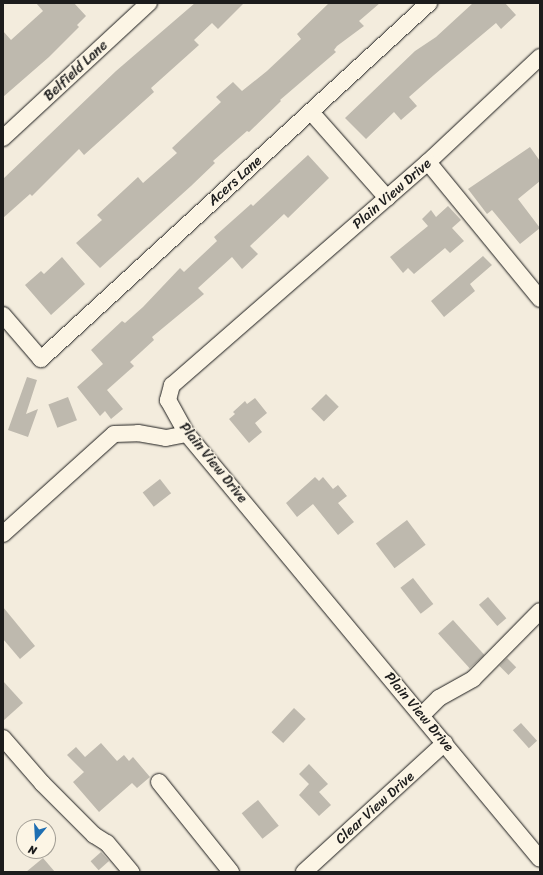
<!DOCTYPE html>
<html>
<head>
<meta charset="utf-8">
<style>
  body { margin:0 }
  #map { position:relative; width:543px; height:875px; overflow:hidden; background:#f3ecdd; font-family:Sriracha,sans-serif }
  div>[style] { position:absolute }
  .building>* { inset:0; background:#beb9ae; transform-origin:0 0 }
  .roads { filter:drop-shadow(0 0 1px #1c1c1c) drop-shadow(0 0 1px #1c1c1c) }
  .minor>* { height:16px; margin:-8px; padding:0 8px; transform-origin:8px; border-radius:8px; background:#fcf5e5 }
  span { translate:-50% -50%; white-space:nowrap; text-align:center; line-height:1.15; -webkit-text-stroke:3px #fcf5e5; paint-order:stroke }
  .street-label { font-size:14px; color:#1c1c1c }
  .frame { position:absolute; inset:0; border:4px solid #1c1c1c; pointer-events:none }
  .north { position:absolute; left:16px; top:819px; width:40px; height:40px; box-sizing:border-box; background:#fcf5e5; border:1px solid #a29e95; border-radius:50%; rotate:198deg; font-size:11px; font-weight:700; line-height:16px; text-align:center; color:#1c1c1c }
  .north::after { content:''; display:block; margin:auto; width:14px; height:18px; background:#1f6fb2; clip-path:polygon(50% 0,100% 100%,50% 72%,0 100%) }
</style>
</head>
<body>
<div id="map">
  <div class="building">
    <i style="clip-path:polygon(36px 3px,74px 3px,86px 16px,77px 25px,79px 27px,49px 57px,3px 97px,3px 31px,11px 40px,43px 11px)"></i>
    <i style="clip-path:polygon(195px 3px,244px 3px,218px 29px,212px 23px,194px 40px,199px 45px,151px 88px,154px 92px,84px 155px,79px 149px,32px 196px,30px 194px,3px 218px,3px 179px,116px 71px)"></i>
    <i style="clip-path:polygon(329px 3px,380px 3px,359px 21px,364px 26px,337px 46px,334px 50px,336px 52px,280px 100px,281px 101px,249px 132px,247px 131px,213px 161px,215px 163px,191px 186px,100px 268px,76px 243px,102px 220px,97px 215px,138px 177px,143px 183px,177px 153px,172px 148px,221px 102px,216px 97px,233px 82px,242px 91px,267px 71px,301px 39px,297px 34px)"></i>
    <i style="clip-path:polygon(473px 3px,505px 3px,516px 15px,501px 29px,496px 23px,434px 75px,409px 97px,417px 106px,401px 120px,394px 112px,366px 139px,345px 118px,415px 51px,436px 37px)"></i>
    <i style="clip-path:polygon(530px 147px,540px 161px,540px 181px,518px 199px,540px 228px,520px 244px,492px 210px,487px 214px,468px 189px)"></i>
    <i style="clip-path:polygon(308px 155px,329px 178px,288px 218px,284px 214px,250px 246px,258px 254px,242px 269px,232px 257px,198px 288px,204px 294px,152px 337px,154px 340px,130px 362px,134px 366px,107px 390px,123px 409px,111px 419px,105px 411px,100px 416px,77px 387px,103px 364px,91px 350px,122px 321px,125px 323px,143px 307px,180px 268px,184px 272px,217px 241px,214px 237px,251px 204px,253px 206px)"></i>
    <i style="clip-path:polygon(448px 206px,461px 220px,452px 228px,464px 241px,450px 253px,445px 248px,414px 274px,408px 268px,403px 273px,390px 257px,428px 226px,422px 219px,431px 210px,436px 217px)"></i>
    <i style="clip-path:polygon(483px 256px,492px 265px,470px 284px,475px 291px,444px 317px,431px 301px)"></i>
    <i style="clip-path:polygon(62px 257px,85px 284px,51px 315px,25px 285px,41px 271px,44px 274px)"></i>
    <i style="clip-path:polygon(27px 377px,37px 380px,26px 414px,38px 409px,28px 437px,8px 430px)"></i>
    <i style="left:326px;top:394px;width:18px;height:21px;rotate:45deg"></i>
    <i style="left:68px;top:397px;width:25px;height:21px;rotate:69deg"></i>
    <i style="clip-path:polygon(255px 398px,267px 413px,255px 423px,262px 432px,249px 443px,229px 419px,235px 414px,233px 412px,245px 401px,247px 404px)"></i>
    <i style="clip-path:polygon(315px 477px,319px 481px,323px 477px,333px 489px,338px 485px,347px 496px,338px 503px,354px 522px,338px 535px,313px 504px,297px 517px,286px 503px)"></i>
    <i style="left:160px;top:479px;width:18px;height:22px;rotate:52deg"></i>
    <i style="left:407px;top:520px;width:31px;height:39px;rotate:53deg"></i>
    <i style="left:413px;top:578px;width:33px;height:16px;rotate:52deg"></i>
    <i style="left:488px;top:597px;width:28px;height:12px;rotate:49deg"></i>
    <i style="clip-path:polygon(3px 607px,35px 646px,20px 659px,3px 639px)"></i>
    <i style="left:453px;top:620px;width:47px;height:20px;rotate:48deg"></i>
    <i style="left:507px;top:658px;width:13px;height:11px;rotate:45deg"></i>
    <i style="clip-path:polygon(3px 681px,23px 703px,3px 721px)"></i>
    <i style="left:294px;top:708px;width:16px;height:33px;rotate:43deg"></i>
    <i style="left:521px;top:723px;width:24px;height:11px;rotate:48deg"></i>
    <i style="clip-path:polygon(101px 743px,117px 761px,124px 755px,129px 761px,133px 757px,150px 777px,137px 788px,132px 783px,99px 812px,73px 782px,84px 772px,67px 755px,76px 747px,85px 757px)"></i>
    <i style="clip-path:polygon(309px 764px,328px 784px,319px 792px,331px 805px,319px 816px,299px 795px,309px 784px,299px 774px)"></i>
    <i style="left:258px;top:800px;width:33px;height:21px;rotate:51deg"></i>
    <i style="left:101px;top:852px;width:12px;height:14px;rotate:48deg"></i>
    <i style="clip-path:polygon(43px 858px,55px 872px,26px 872px)"></i>
  </div>
  <div class="roads">
    <div class="minor">
      <i style="left:540px;top:57px;width:154px;rotate:136.8deg"></i>
      <i style="left:428px;top:162px;width:340px;rotate:138.9deg"></i>
      <i style="left:172px;top:385px;width:16px;rotate:105deg"></i>
      <i style="left:168px;top:400px;width:39px;rotate:61deg"></i>
      <i style="left:187px;top:434px;width:552px;rotate:50.29deg"></i>
      <i style="left:311px;top:112px;width:115px;rotate:48.5deg"></i>
      <i style="left:3px;top:138px;width:199px;rotate:-42.8deg"></i>
      <i style="left:428px;top:162px;width:177px;rotate:50.7deg"></i>
      <i style="left:3px;top:315px;width:58px;rotate:49.2deg"></i>
      <i style="left:41px;top:359px;width:527px;rotate:-42.54deg"></i>
      <i style="left:3px;top:534px;width:149px;rotate:-42deg"></i>
      <i style="left:114px;top:434px;width:24px;rotate:-2deg"></i>
      <i style="left:138px;top:433px;width:28px;rotate:10deg"></i>
      <i style="left:166px;top:438px;width:21px;rotate:-11deg"></i>
      <i style="left:422px;top:715px;width:24px;rotate:-45deg"></i>
      <i style="left:439px;top:698px;width:39px;rotate:-29deg"></i>
      <i style="left:473px;top:679px;width:95px;rotate:-45.4deg"></i>
      <i style="left:3px;top:738px;width:60px;rotate:49.1deg"></i>
      <i style="left:42px;top:783px;width:74px;rotate:45deg"></i>
      <i style="left:94px;top:835px;width:15px;rotate:32deg"></i>
      <i style="left:107px;top:843px;width:38px;rotate:50deg"></i>
      <i style="left:159px;top:782px;width:115px;rotate:51.3deg"></i>
      <i style="left:304px;top:872px;width:191px;rotate:-42.5deg"></i>
    </div>
  </div>
  <div class="street-label">
    <span style="left:76px;top:71px;rotate:-43deg">Belfield Lane</span>
    <span style="left:235px;top:181px;rotate:-42deg">Acers Lane</span>
    <span style="left:392px;top:194px;rotate:-41deg">Plain View Drive</span>
    <span style="left:213px;top:463px;rotate:51deg">Plain View Drive</span>
    <span style="left:419px;top:712px;rotate:50deg">Plain View Drive</span>
    <span style="left:375px;top:808px;rotate:-42deg">Clear View Drive</span>
  </div>
  <div class="frame"></div>
  <div class="north">N</div>
</div>
</body>
</html>
